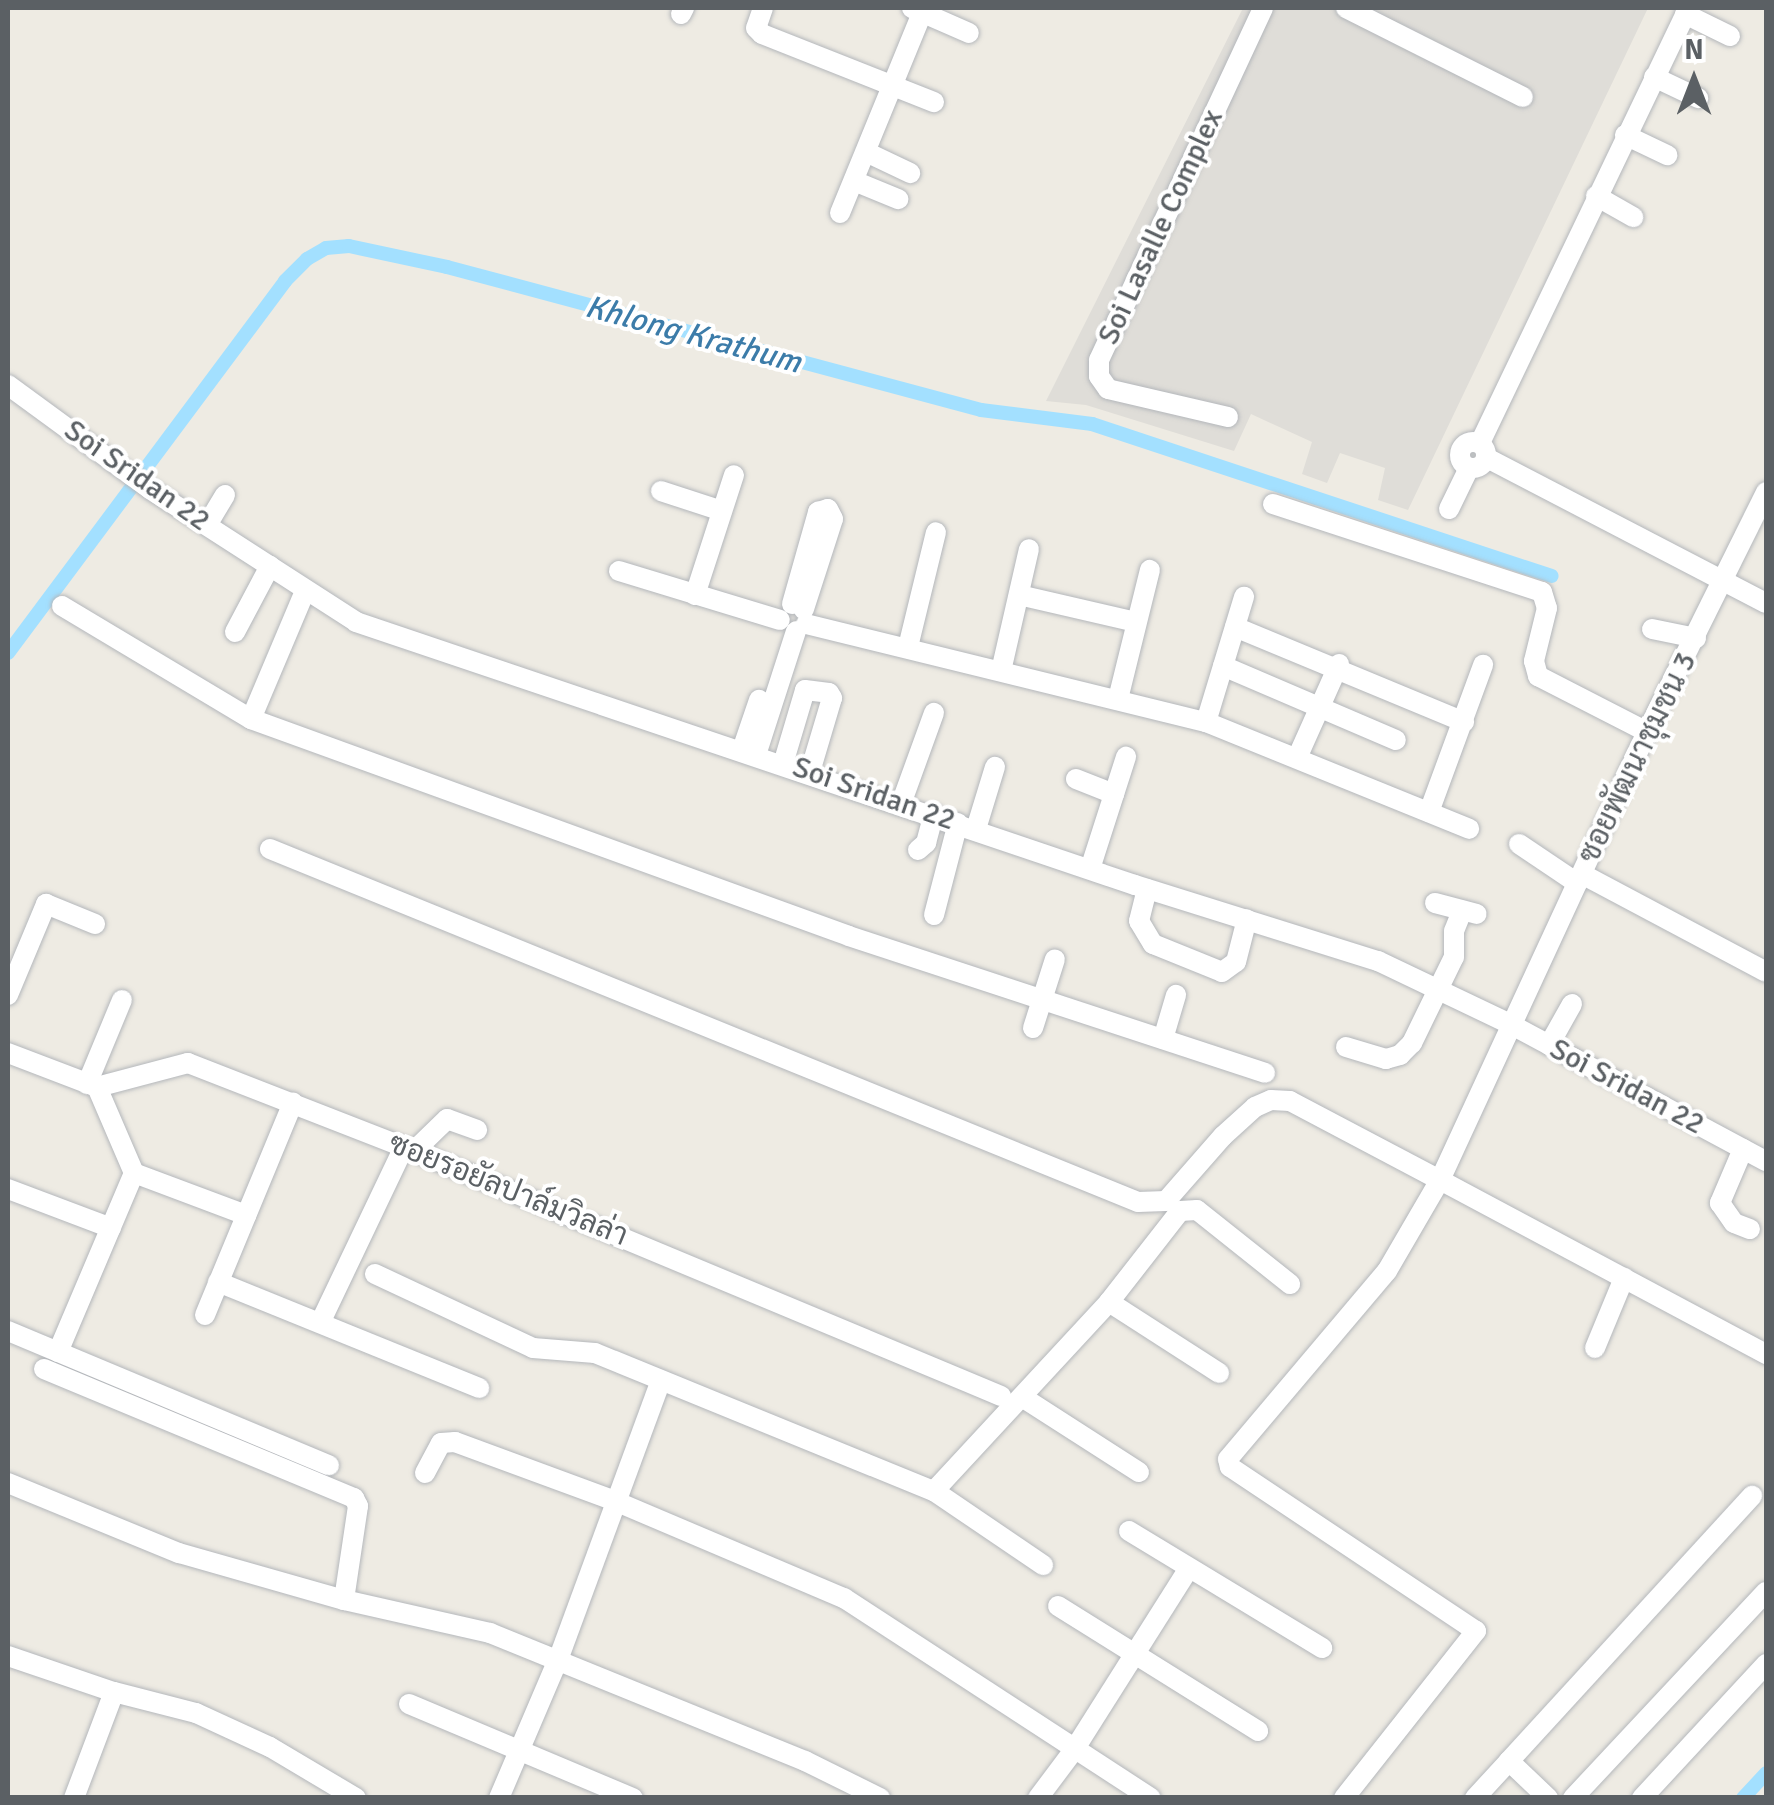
<!DOCTYPE html>
<html>
<head>
<meta charset="utf-8">
<style>
  body { margin:0 }
  #map { position:relative; width:1774px; height:1805px; overflow:hidden; background:#eeebe3; font-family:Signika,Sarabun,sans-serif }
  div>[style] { position:absolute }
  .industrial>* { inset:0; background:#dfddd8 }
  .canal>* { height:14px; margin:-7px; padding:0 7px; transform-origin:7px; border-radius:7px; background:#a3e0ff }
  .roads { filter:drop-shadow(0 0 2px #b4b7bb) drop-shadow(0 0 2px #b4b7bb) }
  .minor>* { height:20px; margin:-10px; padding:0 10px; transform-origin:10px; border-radius:10px; background:#fff }
  .minor>.ring { margin:-10px; padding:0; box-sizing:content-box; background:none; border:20px solid #fff; border-radius:50% }
  span { translate:-50% -50%; white-space:nowrap; text-align:center; line-height:1.15; -webkit-text-stroke:8px #fff; paint-order:stroke }
  .street-label { font-size:30px; color:#5b6064 }
  .water-label { font-size:32px; color:#3c7ca9; font-style:italic }
  .frame { position:absolute; inset:0; border:10px solid #5b6064; pointer-events:none }
  .north { position:absolute; left:1644px; top:30px; width:100px; height:100px; -webkit-text-stroke:8px #fff; paint-order:stroke; rotate:0deg; font-size:28px; font-weight:700; line-height:40px; text-align:center; color:#5b6064 }
  .north::after { content:''; display:block; margin:auto; width:35px; height:45px; background:#5b6064; clip-path:polygon(50% 0,100% 100%,50% 72%,0 100%) }
</style>
</head>
<body>
<div id="map">
  <div class="industrial">
    <i style="clip-path:polygon(1243px 8px,1648px 8px,1408px 510px,1378px 500px,1385px 468px,1340px 453px,1327px 483px,1302px 474px,1312px 442px,1251px 414px,1234px 451px,1086px 405px,1046px 401px)"></i>
  </div>
  <div class="canal">
    <i style="left:8px;top:653px;width:464px;rotate:-53.3deg"></i>
    <i style="left:285px;top:281px;width:31px;rotate:-45deg"></i>
    <i style="left:307px;top:259px;width:22px;rotate:-30deg"></i>
    <i style="left:326px;top:248px;width:23px;rotate:-5deg"></i>
    <i style="left:349px;top:246px;width:100px;rotate:12.1deg"></i>
    <i style="left:447px;top:267px;width:553px;rotate:14.99deg"></i>
    <i style="left:981px;top:410px;width:112px;rotate:7.2deg"></i>
    <i style="left:1092px;top:424px;width:484px;rotate:18.3deg"></i>
    <i style="left:1743px;top:1798px;width:34px;rotate:-47deg"></i>
  </div>
  <div class="roads">
    <div class="minor">
      <i style="left:763px;top:8px;width:21px;rotate:109deg"></i>
      <i style="left:756px;top:28px;width:8px;rotate:45deg"></i>
      <i style="left:762px;top:34px;width:185px;rotate:21.6deg"></i>
      <i style="left:912px;top:8px;width:62px;rotate:23.7deg"></i>
      <i style="left:1346px;top:8px;width:198px;rotate:26.7deg"></i>
      <i style="left:681px;top:14px;width:7px;rotate:-63deg"></i>
      <i style="left:1685px;top:14px;width:50px;rotate:26.1deg"></i>
      <i style="left:1654px;top:77px;width:49px;rotate:25.5deg"></i>
      <i style="left:1625px;top:135px;width:47px;rotate:25.5deg"></i>
      <i style="left:866px;top:152px;width:49px;rotate:25.5deg"></i>
      <i style="left:854px;top:181px;width:48px;rotate:22.2deg"></i>
      <i style="left:1596px;top:196px;width:43px;rotate:29.6deg"></i>
      <i style="left:840px;top:213px;width:222px;rotate:-67.7deg"></i>
      <i style="left:8px;top:385px;width:176px;rotate:36.2deg"></i>
      <i style="left:150px;top:489px;width:245px;rotate:32.8deg"></i>
      <i style="left:356px;top:622px;width:822px;rotate:18.66deg"></i>
      <i style="left:1135px;top:885px;width:255px;rotate:17.4deg"></i>
      <i style="left:1378px;top:961px;width:146px;rotate:25.5deg"></i>
      <i style="left:1510px;top:1024px;width:290px;rotate:28.2deg"></i>
      <i style="left:1228px;top:417px;width:123px;rotate:-166.9deg"></i>
      <i style="left:1108px;top:389px;width:16px;rotate:-125deg"></i>
      <i style="left:1099px;top:376px;width:16px;rotate:-90deg"></i>
      <i style="left:1099px;top:360px;width:388px;rotate:-65deg"></i>
      <i class="ring" style="left:1460px;top:442px;width:6px;height:6px"></i>
      <i style="left:1480px;top:443px;width:482px;rotate:-64.4deg"></i>
      <i style="left:1487px;top:458px;width:314px;rotate:27.5deg"></i>
      <i style="left:661px;top:491px;width:64px;rotate:18.2deg"></i>
      <i style="left:1273px;top:504px;width:283px;rotate:18.1deg"></i>
      <i style="left:1542px;top:592px;width:17px;rotate:73deg"></i>
      <i style="left:1547px;top:608px;width:55px;rotate:103.8deg"></i>
      <i style="left:1534px;top:661px;width:16px;rotate:75deg"></i>
      <i style="left:1538px;top:676px;width:123px;rotate:27.2deg"></i>
      <i style="left:1449px;top:509px;width:46px;rotate:-64deg"></i>
      <i style="left:207px;top:525px;width:35px;rotate:-59deg"></i>
      <i style="left:619px;top:571px;width:168px;rotate:16.9deg"></i>
      <i style="left:695px;top:595px;width:126px;rotate:-72deg"></i>
      <i style="left:1019px;top:595px;width:120px;rotate:13deg"></i>
      <i style="left:792px;top:604px;width:96px;rotate:-74.2deg"></i>
      <i style="left:818px;top:512px;width:10px;rotate:-17deg"></i>
      <i style="left:828px;top:509px;width:11px;rotate:63deg"></i>
      <i style="left:833px;top:519px;width:95px;rotate:107.9deg"></i>
      <i style="left:62px;top:606px;width:220px;rotate:30.9deg"></i>
      <i style="left:251px;top:719px;width:636px;rotate:19.94deg"></i>
      <i style="left:849px;top:936px;width:438px;rotate:18.2deg"></i>
      <i style="left:806px;top:624px;width:412px;rotate:13.8deg"></i>
      <i style="left:1206px;top:722px;width:284px;rotate:22.1deg"></i>
      <i style="left:1235px;top:627px;width:248px;rotate:22.5deg"></i>
      <i style="left:1652px;top:629px;width:45px;rotate:11.6deg"></i>
      <i style="left:235px;top:632px;width:75px;rotate:-62.1deg"></i>
      <i style="left:908px;top:647px;width:118px;rotate:-76.3deg"></i>
      <i style="left:1223px;top:666px;width:188px;rotate:23.2deg"></i>
      <i style="left:1001px;top:671px;width:125px;rotate:-77.1deg"></i>
      <i style="left:1118px;top:699px;width:133px;rotate:-76.1deg"></i>
      <i style="left:251px;top:719px;width:139px;rotate:-67.1deg"></i>
      <i style="left:1206px;top:722px;width:131px;rotate:-73.1deg"></i>
      <i style="left:742px;top:750px;width:53px;rotate:-71.2deg"></i>
      <i style="left:756px;top:755px;width:130px;rotate:-72.1deg"></i>
      <i style="left:1297px;top:758px;width:103px;rotate:-65.9deg"></i>
      <i style="left:783px;top:764px;width:77px;rotate:-73.4deg"></i>
      <i style="left:805px;top:690px;width:24px;rotate:7deg"></i>
      <i style="left:829px;top:693px;width:6px;rotate:59deg"></i>
      <i style="left:832px;top:698px;width:77px;rotate:106.6deg"></i>
      <i style="left:1076px;top:779px;width:41px;rotate:21.5deg"></i>
      <i style="left:901px;top:804px;width:97px;rotate:-70.1deg"></i>
      <i style="left:1429px;top:812px;width:157px;rotate:-69.8deg"></i>
      <i style="left:976px;top:829px;width:65px;rotate:-73deg"></i>
      <i style="left:1519px;top:844px;width:70px;rotate:33.9deg"></i>
      <i style="left:270px;top:849px;width:937px;rotate:22.13deg"></i>
      <i style="left:1138px;top:1202px;width:28px;rotate:-2deg"></i>
      <i style="left:1166px;top:1201px;width:86px;rotate:-48.8deg"></i>
      <i style="left:1223px;top:1136px;width:43px;rotate:-42.2deg"></i>
      <i style="left:1255px;top:1107px;width:17px;rotate:-24deg"></i>
      <i style="left:1271px;top:1100px;width:19px;rotate:3deg"></i>
      <i style="left:1290px;top:1101px;width:170px;rotate:27.8deg"></i>
      <i style="left:1440px;top:1180px;width:494px;rotate:-65.2deg"></i>
      <i style="left:1647px;top:732px;width:268px;rotate:-63.6deg"></i>
      <i style="left:918px;top:850px;width:11px;rotate:-41deg"></i>
      <i style="left:926px;top:843px;width:30px;rotate:-75deg"></i>
      <i style="left:1090px;top:869px;width:118px;rotate:-72.2deg"></i>
      <i style="left:1582px;top:874px;width:208px;rotate:28deg"></i>
      <i style="left:1147px;top:889px;width:33px;rotate:104deg"></i>
      <i style="left:1139px;top:921px;width:27px;rotate:59deg"></i>
      <i style="left:1153px;top:944px;width:74px;rotate:22.1deg"></i>
      <i style="left:1222px;top:972px;width:17px;rotate:-36deg"></i>
      <i style="left:1236px;top:962px;width:44px;rotate:-75.7deg"></i>
      <i style="left:1435px;top:903px;width:43px;rotate:14.7deg"></i>
      <i style="left:934px;top:915px;width:95px;rotate:-75.4deg"></i>
      <i style="left:8px;top:995px;width:99px;rotate:-67.3deg"></i>
      <i style="left:46px;top:904px;width:53px;rotate:22.2deg"></i>
      <i style="left:1033px;top:1028px;width:72px;rotate:-72.3deg"></i>
      <i style="left:1163px;top:1039px;width:46px;rotate:-73.5deg"></i>
      <i style="left:1549px;top:1045px;width:47px;rotate:-60.7deg"></i>
      <i style="left:1346px;top:1047px;width:42px;rotate:16.7deg"></i>
      <i style="left:1386px;top:1059px;width:15px;rotate:-16deg"></i>
      <i style="left:1400px;top:1055px;width:17px;rotate:-45deg"></i>
      <i style="left:1412px;top:1043px;width:96px;rotate:-64deg"></i>
      <i style="left:1454px;top:957px;width:26px;rotate:-90deg"></i>
      <i style="left:1454px;top:931px;width:22px;rotate:-68deg"></i>
      <i style="left:8px;top:1053px;width:95px;rotate:20.9deg"></i>
      <i style="left:97px;top:1087px;width:94px;rotate:-14.8deg"></i>
      <i style="left:188px;top:1063px;width:243px;rotate:21.3deg"></i>
      <i style="left:414px;top:1151px;width:636px;rotate:22.65deg"></i>
      <i style="left:87px;top:1084px;width:91px;rotate:-67.4deg"></i>
      <i style="left:1743px;top:1149px;width:59px;rotate:113.1deg"></i>
      <i style="left:1720px;top:1203px;width:24px;rotate:55deg"></i>
      <i style="left:1734px;top:1223px;width:17px;rotate:21deg"></i>
      <i style="left:414px;top:1151px;width:46px;rotate:-44.1deg"></i>
      <i style="left:447px;top:1119px;width:32px;rotate:20deg"></i>
      <i style="left:134px;top:1173px;width:120px;rotate:20.6deg"></i>
      <i style="left:8px;top:1189px;width:110px;rotate:20.7deg"></i>
      <i style="left:375px;top:1274px;width:174px;rotate:25.1deg"></i>
      <i style="left:533px;top:1348px;width:62px;rotate:4.6deg"></i>
      <i style="left:595px;top:1353px;width:366px;rotate:22.2deg"></i>
      <i style="left:934px;top:1491px;width:132px;rotate:34.2deg"></i>
      <i style="left:218px;top:1282px;width:282px;rotate:22.1deg"></i>
      <i style="left:1109px;top:1302px;width:131px;rotate:32.8deg"></i>
      <i style="left:205px;top:1315px;width:230px;rotate:-67.5deg"></i>
      <i style="left:321px;top:1321px;width:193px;rotate:-64.5deg"></i>
      <i style="left:8px;top:1331px;width:348px;rotate:22.7deg"></i>
      <i style="left:1595px;top:1348px;width:76px;rotate:-67.5deg"></i>
      <i style="left:58px;top:1352px;width:194px;rotate:-67deg"></i>
      <i style="left:134px;top:1173px;width:94px;rotate:-113.3deg"></i>
      <i style="left:44px;top:1369px;width:336px;rotate:22.6deg"></i>
      <i style="left:354px;top:1498px;width:9px;rotate:63deg"></i>
      <i style="left:358px;top:1506px;width:95px;rotate:98.5deg"></i>
      <i style="left:1022px;top:1397px;width:139px;rotate:32.7deg"></i>
      <i style="left:425px;top:1473px;width:34px;rotate:-62deg"></i>
      <i style="left:441px;top:1443px;width:14px;rotate:-4deg"></i>
      <i style="left:455px;top:1442px;width:171px;rotate:20.2deg"></i>
      <i style="left:615px;top:1501px;width:249px;rotate:23deg"></i>
      <i style="left:844px;top:1598px;width:366px;rotate:33.1deg"></i>
      <i style="left:8px;top:1483px;width:185px;rotate:22.3deg"></i>
      <i style="left:179px;top:1553px;width:172px;rotate:15.9deg"></i>
      <i style="left:344px;top:1600px;width:150px;rotate:12.7deg"></i>
      <i style="left:490px;top:1633px;width:340px;rotate:22.1deg"></i>
      <i style="left:805px;top:1761px;width:84px;rotate:26.3deg"></i>
      <i style="left:934px;top:1491px;width:258px;rotate:-47.2deg"></i>
      <i style="left:1109px;top:1302px;width:115px;rotate:-52deg"></i>
      <i style="left:1180px;top:1211px;width:17px;rotate:-3deg"></i>
      <i style="left:1197px;top:1210px;width:119px;rotate:38.5deg"></i>
      <i style="left:1129px;top:1531px;width:226px;rotate:31.2deg"></i>
      <i style="left:1058px;top:1606px;width:236px;rotate:32deg"></i>
      <i style="left:8px;top:1656px;width:112px;rotate:18.8deg"></i>
      <i style="left:114px;top:1692px;width:85px;rotate:14.4deg"></i>
      <i style="left:196px;top:1713px;width:81px;rotate:24.7deg"></i>
      <i style="left:270px;top:1747px;width:100px;rotate:30.7deg"></i>
      <i style="left:409px;top:1704px;width:243px;rotate:22.8deg"></i>
      <i style="left:1509px;top:1761px;width:360px;rotate:-47.5deg"></i>
      <i style="left:74px;top:1798px;width:113px;rotate:-69.3deg"></i>
      <i style="left:499px;top:1798px;width:150px;rotate:-66.9deg"></i>
      <i style="left:558px;top:1660px;width:298px;rotate:-69.8deg"></i>
      <i style="left:1038px;top:1798px;width:60px;rotate:-53.1deg"></i>
      <i style="left:1074px;top:1750px;width:215px;rotate:-57.7deg"></i>
      <i style="left:1344px;top:1798px;width:213px;rotate:-51.7deg"></i>
      <i style="left:1476px;top:1631px;width:296px;rotate:-146.3deg"></i>
      <i style="left:1230px;top:1467px;width:8px;rotate:-104deg"></i>
      <i style="left:1228px;top:1459px;width:246px;rotate:-49.8deg"></i>
      <i style="left:1387px;top:1271px;width:105px;rotate:-59.8deg"></i>
      <i style="left:1440px;top:1180px;width:370px;rotate:28.1deg"></i>
      <i style="left:1475px;top:1798px;width:50px;rotate:-47.4deg"></i>
      <i style="left:1509px;top:1761px;width:54px;rotate:43.5deg"></i>
      <i style="left:1573px;top:1798px;width:282px;rotate:-46.9deg"></i>
      <i style="left:1642px;top:1798px;width:183px;rotate:-47.2deg"></i>
    </div>
  </div>
  <div class="street-label">
    <span style="left:1161px;top:227px;rotate:-65deg">Soi Lasalle Complex</span>
    <span style="left:137px;top:476px;rotate:35deg">Soi Sridan 22</span>
    <span style="left:1638px;top:758px;rotate:-64deg">ซอยพัฒนาชุมชน 3</span>
    <span style="left:874px;top:794px;rotate:19deg">Soi Sridan 22</span>
    <span style="left:1627px;top:1087px;rotate:28deg">Soi Sridan 22</span>
    <span style="left:508px;top:1190px;rotate:22deg">ซอยรอยัลปาล์มวิลล่า</span>
  </div>
  <div class="water-label">
    <span style="left:693px;top:335px;rotate:15deg">Khlong Krathum</span>
  </div>
  <div class="frame"></div>
  <div class="north">N</div>
</div>
</body>
</html>
